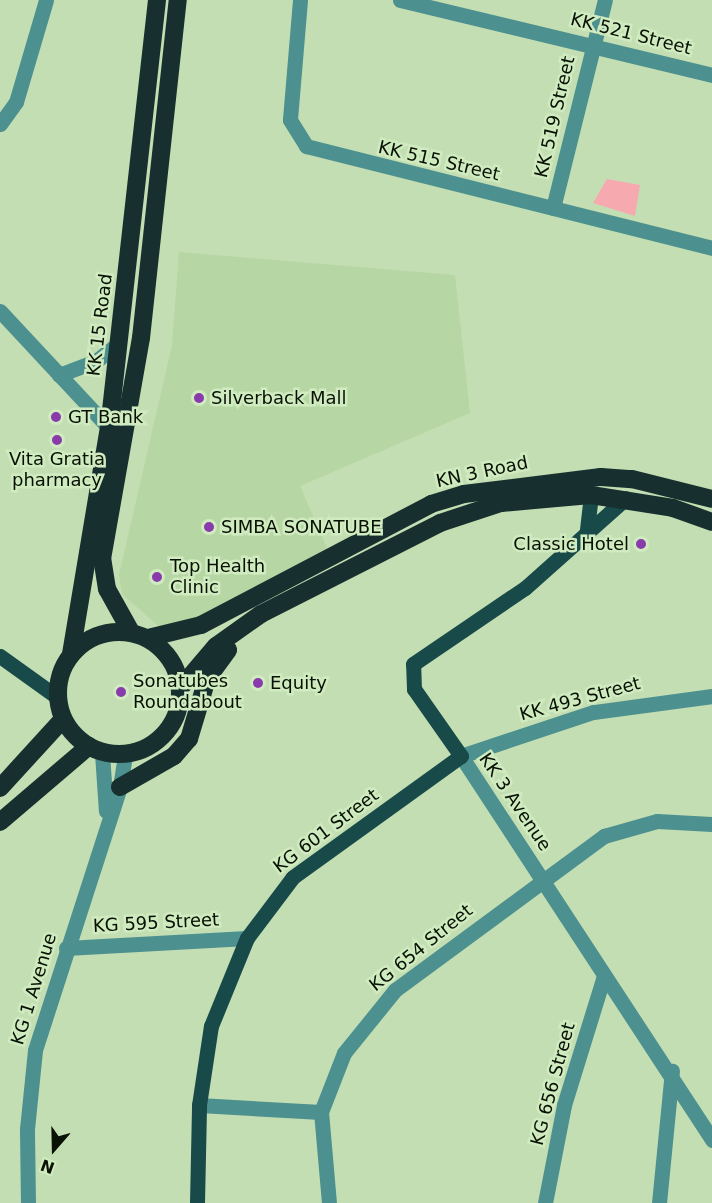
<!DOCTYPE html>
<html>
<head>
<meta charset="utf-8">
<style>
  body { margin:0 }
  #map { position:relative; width:712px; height:1203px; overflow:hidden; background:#c3deb2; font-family:"DejaVu Sans",sans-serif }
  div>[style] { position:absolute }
  .built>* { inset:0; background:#b6d6a4 }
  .green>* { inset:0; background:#f6aab0 }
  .minor>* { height:15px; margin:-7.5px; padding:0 7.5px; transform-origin:7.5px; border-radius:7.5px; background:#4c908f }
  .major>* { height:15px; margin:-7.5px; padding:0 7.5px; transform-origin:7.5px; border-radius:7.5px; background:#184a49 }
  .highway>* { height:18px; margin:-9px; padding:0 9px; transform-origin:9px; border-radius:9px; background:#17302f }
  .highway>.ring { margin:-9px; padding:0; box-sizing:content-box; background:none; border:18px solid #17302f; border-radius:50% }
  .dots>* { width:16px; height:16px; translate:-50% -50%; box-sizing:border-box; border:3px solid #cfebbf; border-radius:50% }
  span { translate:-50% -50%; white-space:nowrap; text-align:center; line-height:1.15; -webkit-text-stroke:5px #cfebbf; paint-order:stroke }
  .street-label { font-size:18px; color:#081104 }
  .poi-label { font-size:18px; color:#081104 }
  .left { translate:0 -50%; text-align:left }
  .right { translate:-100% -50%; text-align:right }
  .north { position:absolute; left:24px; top:1119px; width:60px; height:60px; -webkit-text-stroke:4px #cfebbf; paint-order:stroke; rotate:200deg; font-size:16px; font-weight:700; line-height:24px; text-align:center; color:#081104 }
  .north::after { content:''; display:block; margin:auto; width:21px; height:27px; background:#081104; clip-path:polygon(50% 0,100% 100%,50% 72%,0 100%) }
</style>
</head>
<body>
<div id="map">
  <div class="built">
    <i style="clip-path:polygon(179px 252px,455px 275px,470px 413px,300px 486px,330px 555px,222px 615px,162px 629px,122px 594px,119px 575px,172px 345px)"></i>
  </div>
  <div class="green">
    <i style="clip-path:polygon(607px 179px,640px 185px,635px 216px,593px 203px)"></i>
  </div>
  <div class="minor">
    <i style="left:300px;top:0;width:120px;rotate:94.8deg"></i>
    <i style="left:290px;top:120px;width:31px;rotate:58deg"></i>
    <i style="left:306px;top:146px;width:419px;rotate:14.1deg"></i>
    <i style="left:400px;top:0;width:321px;rotate:13.5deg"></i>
    <i style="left:0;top:124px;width:27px;rotate:-54deg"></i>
    <i style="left:16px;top:102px;width:106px;rotate:-73.6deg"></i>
    <i style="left:553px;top:208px;width:214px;rotate:-76deg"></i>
    <i style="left:0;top:311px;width:160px;rotate:47deg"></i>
    <i style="left:59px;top:375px;width:40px;rotate:-21deg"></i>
    <i style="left:96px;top:361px;width:29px;rotate:-38deg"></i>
    <i style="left:712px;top:696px;width:120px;rotate:172.3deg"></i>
    <i style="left:593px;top:712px;width:139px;rotate:161.6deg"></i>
    <i style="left:461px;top:756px;width:459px;rotate:56.8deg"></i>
    <i style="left:102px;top:753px;width:58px;rotate:86.1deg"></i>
    <i style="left:66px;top:948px;width:181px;rotate:-3.2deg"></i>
    <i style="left:199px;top:1105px;width:122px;rotate:3.3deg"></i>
    <i style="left:28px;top:1203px;width:74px;rotate:-90.8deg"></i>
    <i style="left:27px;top:1129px;width:79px;rotate:-84.2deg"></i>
    <i style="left:35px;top:1050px;width:276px;rotate:-72.1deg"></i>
    <i style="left:120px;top:787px;width:32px;rotate:-81deg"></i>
    <i style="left:329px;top:1203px;width:91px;rotate:-95deg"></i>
    <i style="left:321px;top:1112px;width:63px;rotate:-68.7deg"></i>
    <i style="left:344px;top:1053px;width:81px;rotate:-51deg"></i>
    <i style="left:395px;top:990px;width:260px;rotate:-36.4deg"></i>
    <i style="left:604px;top:836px;width:55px;rotate:-15.8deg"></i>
    <i style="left:657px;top:821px;width:55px;rotate:3.1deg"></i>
    <i style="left:545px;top:1203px;width:100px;rotate:-79deg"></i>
    <i style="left:564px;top:1105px;width:135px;rotate:-72.8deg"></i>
    <i style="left:659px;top:1203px;width:133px;rotate:-84.4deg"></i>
  </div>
  <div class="major">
    <i style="left:586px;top:538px;width:43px;rotate:-83.4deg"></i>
    <i style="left:0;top:656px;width:70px;rotate:35.7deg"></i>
    <i style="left:197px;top:1203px;width:98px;rotate:-88.8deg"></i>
    <i style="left:199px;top:1105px;width:80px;rotate:-81.4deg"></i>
    <i style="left:211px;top:1026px;width:95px;rotate:-67.8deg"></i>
    <i style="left:247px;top:938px;width:76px;rotate:-53deg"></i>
    <i style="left:293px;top:877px;width:207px;rotate:-35.8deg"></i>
    <i style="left:461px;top:756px;width:82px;rotate:-125deg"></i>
    <i style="left:414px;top:689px;width:25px;rotate:-92deg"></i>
    <i style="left:413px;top:664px;width:135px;rotate:-34.2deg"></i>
    <i style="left:525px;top:588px;width:135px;rotate:-41.7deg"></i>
  </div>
  <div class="highway">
    <i class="ring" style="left:58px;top:632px;width:104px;height:104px"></i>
    <i style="left:131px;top:632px;width:49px;rotate:-119.2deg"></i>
    <i style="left:107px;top:589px;width:30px;rotate:-99deg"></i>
    <i style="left:102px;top:559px;width:224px;rotate:-80deg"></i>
    <i style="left:141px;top:338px;width:340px;rotate:-83.8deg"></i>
    <i style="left:148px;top:638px;width:55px;rotate:-13.8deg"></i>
    <i style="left:201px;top:625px;width:260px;rotate:-27.7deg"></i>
    <i style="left:431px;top:504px;width:34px;rotate:-17deg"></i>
    <i style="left:464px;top:494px;width:138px;rotate:-7.1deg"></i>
    <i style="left:601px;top:477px;width:31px;rotate:4deg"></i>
    <i style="left:632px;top:479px;width:82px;rotate:14deg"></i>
    <i style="left:71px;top:654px;width:229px;rotate:-80.5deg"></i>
    <i style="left:109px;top:428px;width:431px;rotate:-83.6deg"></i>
    <i style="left:181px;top:687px;width:54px;rotate:-49.5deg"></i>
    <i style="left:216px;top:646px;width:55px;rotate:-35.4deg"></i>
    <i style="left:261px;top:614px;width:201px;rotate:-26.9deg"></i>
    <i style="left:440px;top:523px;width:64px;rotate:-18.2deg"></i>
    <i style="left:501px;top:503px;width:90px;rotate:-5.1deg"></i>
    <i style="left:591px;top:495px;width:83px;rotate:9deg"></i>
    <i style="left:673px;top:508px;width:41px;rotate:19.7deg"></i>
    <i style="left:120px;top:787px;width:62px;rotate:-29.9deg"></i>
    <i style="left:174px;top:756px;width:23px;rotate:-49deg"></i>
    <i style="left:189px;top:739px;width:63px;rotate:-73.3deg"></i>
    <i style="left:207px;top:679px;width:36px;rotate:-54deg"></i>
    <i style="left:0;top:788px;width:93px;rotate:-47.6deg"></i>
    <i style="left:0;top:822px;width:117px;rotate:-40.5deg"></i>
  </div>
  <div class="dots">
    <i style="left:199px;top:398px;background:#893bab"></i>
    <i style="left:56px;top:417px;background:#893bab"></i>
    <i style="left:57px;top:440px;background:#893bab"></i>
    <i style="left:209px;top:527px;background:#893bab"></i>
    <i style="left:641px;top:544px;background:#893bab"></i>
    <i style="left:157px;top:577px;background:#893bab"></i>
    <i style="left:258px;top:683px;background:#893bab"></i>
    <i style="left:121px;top:692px;background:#893bab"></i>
  </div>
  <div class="street-label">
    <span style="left:631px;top:34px;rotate:14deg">KK 521 Street</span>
    <span style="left:555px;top:117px;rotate:-77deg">KK 519 Street</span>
    <span style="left:439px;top:161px;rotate:13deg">KK 515 Street</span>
    <span style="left:100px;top:325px;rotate:-83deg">KK 15 Road</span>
    <span style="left:482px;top:472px;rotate:-12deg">KN 3 Road</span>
    <span style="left:580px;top:699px;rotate:-15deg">KK 493 Street</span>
    <span style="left:515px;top:802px;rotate:56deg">KK 3 Avenue</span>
    <span style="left:326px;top:831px;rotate:-37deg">KG 601 Street</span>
    <span style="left:156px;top:923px;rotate:-3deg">KG 595 Street</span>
    <span style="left:421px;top:948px;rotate:-39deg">KG 654 Street</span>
    <span style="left:34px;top:989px;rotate:-73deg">KG 1 Avenue</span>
    <span style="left:553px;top:1084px;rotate:-75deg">KG 656 Street</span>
  </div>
  <div class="poi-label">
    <span class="left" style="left:211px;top:398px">Silverback Mall</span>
    <span class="left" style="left:68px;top:417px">GT Bank</span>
    <span style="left:57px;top:470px">Vita Gratia<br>pharmacy</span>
    <span class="left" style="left:221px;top:527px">SIMBA SONATUBE</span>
    <span class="right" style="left:629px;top:544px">Classic Hotel</span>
    <span class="left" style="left:170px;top:577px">Top Health<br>Clinic</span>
    <span class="left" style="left:133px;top:692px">Sonatubes<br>Roundabout</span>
    <span class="left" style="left:270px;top:683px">Equity</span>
  </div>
  <div class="north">N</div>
</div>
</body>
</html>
